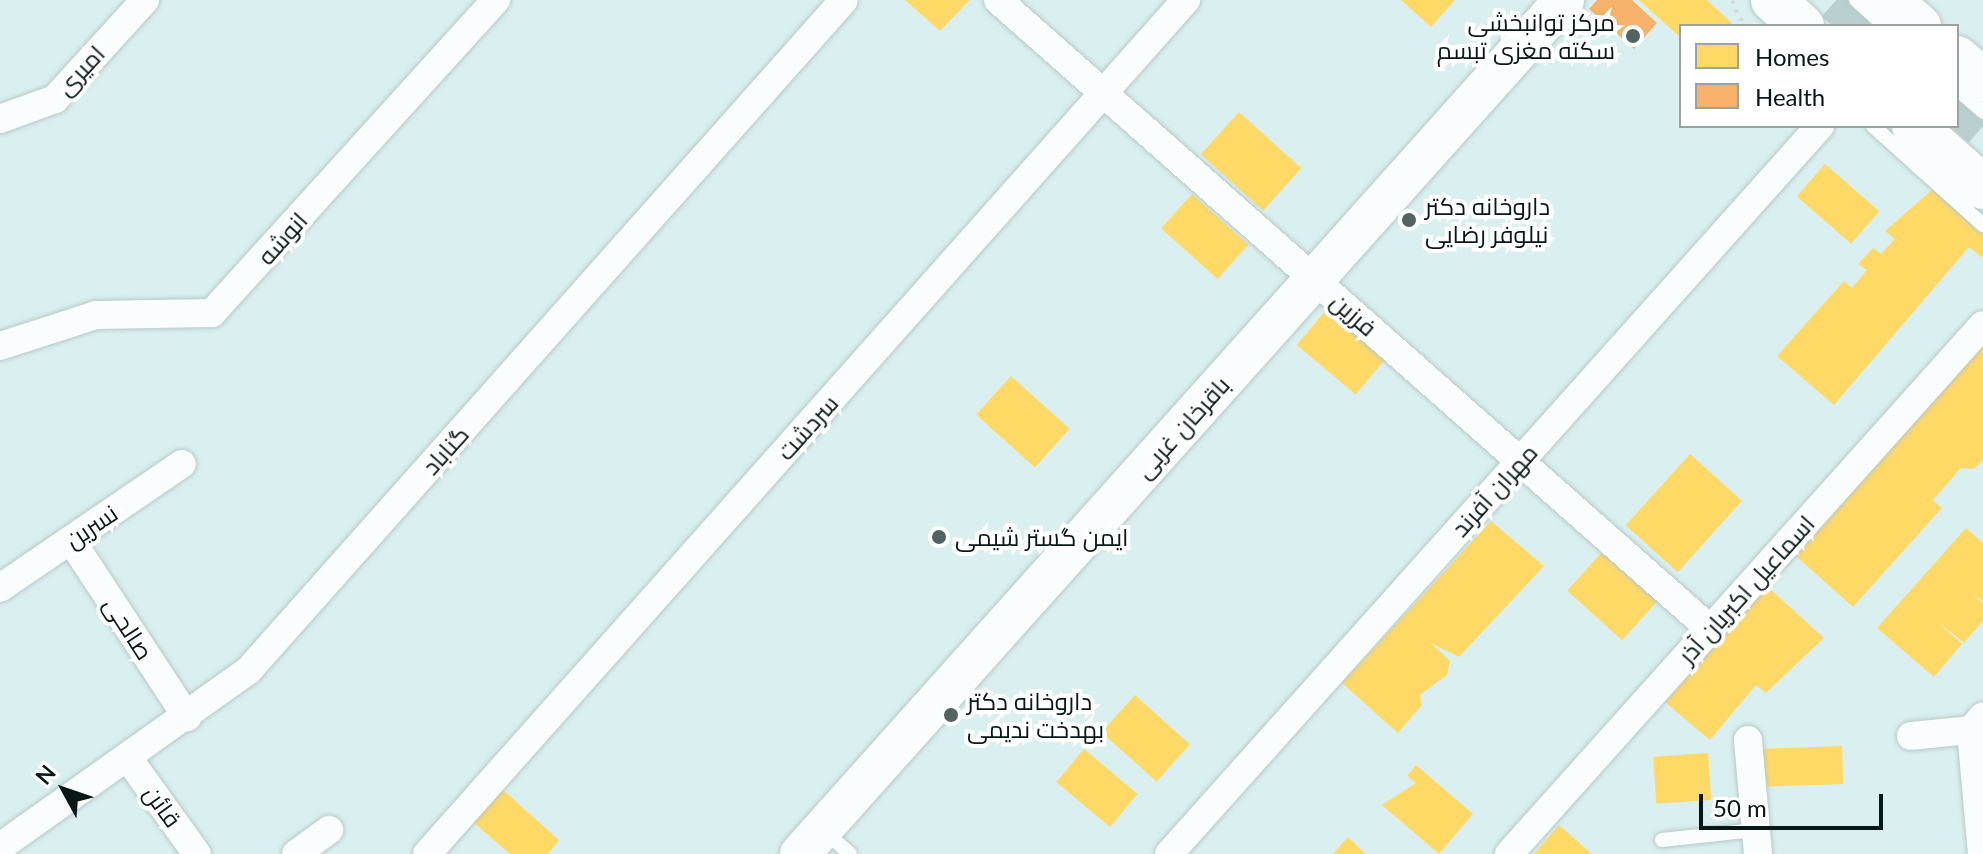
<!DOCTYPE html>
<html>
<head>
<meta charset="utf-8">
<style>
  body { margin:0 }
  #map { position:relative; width:1983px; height:854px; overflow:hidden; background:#daf0f0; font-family:Lato,Cairo,sans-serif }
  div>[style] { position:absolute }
  .homes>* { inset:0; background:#ffd966; transform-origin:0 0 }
  .health>* { inset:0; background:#f6b26b }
  .highway-tunnel>* { height:44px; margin-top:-22px; transform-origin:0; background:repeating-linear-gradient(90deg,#bacfcf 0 44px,transparent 0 66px) }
  .path>* { height:4px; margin-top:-2px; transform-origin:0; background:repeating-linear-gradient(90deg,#d6dcdc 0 4px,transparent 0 10px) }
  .roads { filter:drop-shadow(0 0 2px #b8c9c9) drop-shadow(0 0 2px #b8c9c9) }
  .lane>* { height:14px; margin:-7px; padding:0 7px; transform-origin:7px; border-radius:7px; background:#f9fdfd }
  .street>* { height:28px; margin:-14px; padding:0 14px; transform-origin:14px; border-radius:14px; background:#f9fdfd }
  .secondary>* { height:40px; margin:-20px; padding:0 20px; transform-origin:20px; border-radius:20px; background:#f9fdfd }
  .highway>* { height:44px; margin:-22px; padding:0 22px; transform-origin:22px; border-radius:22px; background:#f9fdfd }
  .dots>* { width:22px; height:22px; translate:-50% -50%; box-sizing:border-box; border:4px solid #fff; border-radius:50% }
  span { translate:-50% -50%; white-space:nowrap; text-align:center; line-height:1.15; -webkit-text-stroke:8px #fff; paint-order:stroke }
  .poi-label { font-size:24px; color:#081717 }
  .right { translate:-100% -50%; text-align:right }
  .left { translate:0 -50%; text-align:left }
  .street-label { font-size:24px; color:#081717 }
  .legend { position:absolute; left:1679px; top:24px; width:280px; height:104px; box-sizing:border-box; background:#fff; border:2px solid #9ca2a2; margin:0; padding:10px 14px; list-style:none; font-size:24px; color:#081717 }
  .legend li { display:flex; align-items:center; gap:16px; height:40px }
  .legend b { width:40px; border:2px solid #9ca2a2 }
  .north { position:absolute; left:24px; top:750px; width:80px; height:80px; -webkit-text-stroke:6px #fff; paint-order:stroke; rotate:310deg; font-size:22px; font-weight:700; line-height:32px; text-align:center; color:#081717 }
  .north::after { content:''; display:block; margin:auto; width:28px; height:36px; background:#081717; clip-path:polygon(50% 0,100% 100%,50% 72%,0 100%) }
  .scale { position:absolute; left:1699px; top:794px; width:184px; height:36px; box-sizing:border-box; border:4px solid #081717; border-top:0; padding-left:10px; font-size:24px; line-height:28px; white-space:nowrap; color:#081717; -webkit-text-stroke:6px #fff; paint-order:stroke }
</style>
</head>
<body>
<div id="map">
  <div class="homes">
    <i style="clip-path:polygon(905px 0,970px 0,940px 31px)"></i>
    <i style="clip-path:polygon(1401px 0,1455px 0,1431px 27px)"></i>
    <i style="clip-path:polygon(1639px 0,1707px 0,1733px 24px,1681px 26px,1681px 38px)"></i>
    <i style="left:1239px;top:112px;width:84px;height:57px;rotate:42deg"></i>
    <i style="left:1825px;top:164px;width:72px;height:43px;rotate:41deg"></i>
    <i style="clip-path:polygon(1933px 189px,1983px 234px,1983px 258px,1969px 247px,1834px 405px,1777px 356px,1844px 281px,1852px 288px,1867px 270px,1858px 264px,1873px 248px,1881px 254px,1895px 239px,1885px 231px)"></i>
    <i style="left:1192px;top:194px;width:76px;height:46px;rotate:42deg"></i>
    <i style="left:1327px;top:309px;width:77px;height:47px;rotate:40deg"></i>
    <i style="clip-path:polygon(1983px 346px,1983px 460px,1974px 469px,1961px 468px,1933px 500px,1942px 508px,1853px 607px,1796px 556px)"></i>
    <i style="left:1011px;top:376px;width:79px;height:52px;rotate:42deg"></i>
    <i style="left:1690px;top:454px;width:70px;height:96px;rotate:42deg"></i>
    <i style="clip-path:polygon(1491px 521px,1544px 566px,1459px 657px,1431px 643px,1450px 661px,1447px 675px,1420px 695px,1422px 705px,1398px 733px,1342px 683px)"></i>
    <i style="clip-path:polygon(1966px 528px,1983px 543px,1983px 601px,1973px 595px,1983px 603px,1983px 621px,1964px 643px,1937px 621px,1962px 644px,1934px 677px,1877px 628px)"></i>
    <i style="left:1602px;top:552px;width:74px;height:52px;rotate:42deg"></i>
    <i style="clip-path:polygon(1768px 587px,1824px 638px,1766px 693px,1756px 685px,1710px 740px,1665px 702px)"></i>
    <i style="left:1135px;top:695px;width:74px;height:50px;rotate:42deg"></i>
    <i style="left:1842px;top:746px;width:38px;height:81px;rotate:88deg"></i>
    <i style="left:1084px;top:749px;width:70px;height:43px;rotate:40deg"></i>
    <i style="left:1708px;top:753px;width:47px;height:55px;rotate:86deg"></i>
    <i style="clip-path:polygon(1416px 765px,1473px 814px,1439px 854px,1382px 805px,1416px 783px,1407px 776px)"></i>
    <i style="clip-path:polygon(502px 789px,559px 840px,548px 854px,510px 854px,473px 822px)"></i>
    <i style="clip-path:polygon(1559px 825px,1592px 854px,1534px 854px)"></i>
    <i style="clip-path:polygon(1348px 837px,1366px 854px,1333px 854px)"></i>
  </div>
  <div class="health">
    <i style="clip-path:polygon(1597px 0,1632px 0,1657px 23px,1634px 49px,1589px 9px)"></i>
  </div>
  <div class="highway-tunnel">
    <i style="left:1836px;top:0;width:40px;rotate:41deg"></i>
    <i style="left:1957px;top:104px;width:34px;rotate:40deg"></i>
  </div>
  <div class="path">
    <i style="left:1732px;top:0;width:22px;rotate:69deg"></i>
    <i style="left:1740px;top:21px;width:9px;rotate:-49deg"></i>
  </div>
  <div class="roads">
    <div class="lane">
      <i style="left:1856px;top:0;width:39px;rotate:42deg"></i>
      <i style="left:1957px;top:89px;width:35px;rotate:41deg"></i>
      <i style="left:1873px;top:126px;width:148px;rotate:42deg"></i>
      <i style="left:825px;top:832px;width:33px;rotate:41deg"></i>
      <i style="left:1662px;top:840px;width:95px;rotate:-6.1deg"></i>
    </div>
    <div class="street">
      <i style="left:998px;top:0;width:950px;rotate:41.46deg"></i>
      <i style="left:0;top:119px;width:59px;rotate:-20deg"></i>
      <i style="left:55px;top:99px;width:134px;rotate:-47.7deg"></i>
      <i style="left:0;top:346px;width:101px;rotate:-17.9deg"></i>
      <i style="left:96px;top:315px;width:116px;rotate:-1deg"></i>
      <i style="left:212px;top:313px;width:423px;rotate:-47.8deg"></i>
      <i style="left:71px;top:540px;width:212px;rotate:56.8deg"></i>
      <i style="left:0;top:588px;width:220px;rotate:-34.3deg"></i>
      <i style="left:1911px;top:736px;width:60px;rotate:-5.7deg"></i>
      <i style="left:1748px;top:740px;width:114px;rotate:85deg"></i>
      <i style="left:128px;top:758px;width:118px;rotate:54.3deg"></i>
      <i style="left:0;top:847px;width:304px;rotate:-35.4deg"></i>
      <i style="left:248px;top:671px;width:897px;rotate:-48.39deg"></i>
      <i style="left:296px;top:854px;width:41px;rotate:-36deg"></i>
      <i style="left:427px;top:854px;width:1143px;rotate:-48.37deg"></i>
      <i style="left:1169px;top:854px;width:977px;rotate:-48.2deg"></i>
      <i style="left:1509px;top:854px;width:710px;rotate:-48.14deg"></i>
      <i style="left:1982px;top:854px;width:124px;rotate:-95.1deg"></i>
      <i style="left:1971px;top:730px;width:18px;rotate:-49deg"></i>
    </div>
    <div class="secondary">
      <i style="left:800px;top:854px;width:1146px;rotate:-48.18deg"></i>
    </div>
    <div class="highway">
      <i style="left:1773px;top:0;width:39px;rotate:42deg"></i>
      <i style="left:1889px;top:0;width:40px;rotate:41deg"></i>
      <i style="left:1957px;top:58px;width:34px;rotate:40deg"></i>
      <i style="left:1914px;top:126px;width:92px;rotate:41.5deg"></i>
    </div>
  </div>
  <div class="dots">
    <i style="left:1633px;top:36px;background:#526363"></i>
    <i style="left:1409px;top:220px;background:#526363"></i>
    <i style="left:939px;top:537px;background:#526363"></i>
    <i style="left:951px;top:715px;background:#526363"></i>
  </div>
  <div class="poi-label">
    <span class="right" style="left:1615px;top:36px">مرکز توانبخشی<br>سکته مغزی تبسم</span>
    <span class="left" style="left:1425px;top:220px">داروخانه دکتر<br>نیلوفر رضایی</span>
    <span class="left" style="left:955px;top:537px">ایمن گستر شیمی</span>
    <span class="left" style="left:967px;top:715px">داروخانه دکتر<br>بهدخت ندیمی</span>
  </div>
  <div class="street-label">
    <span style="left:80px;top:70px;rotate:-47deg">امیری</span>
    <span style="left:282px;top:238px;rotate:-48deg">انوشه</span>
    <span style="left:1354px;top:314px;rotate:41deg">فرزین</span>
    <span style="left:807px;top:427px;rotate:-48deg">سردشت</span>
    <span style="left:1182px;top:427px;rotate:-48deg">باقرخان غربی</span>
    <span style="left:445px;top:450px;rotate:-48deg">گناباد</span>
    <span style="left:1494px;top:490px;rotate:-48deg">مهران آفرند</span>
    <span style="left:91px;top:526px;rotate:-34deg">نسرین</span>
    <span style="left:1746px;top:589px;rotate:-48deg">اسماعیل اکبریان آذر</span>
    <span style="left:129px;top:628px;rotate:57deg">صالحی</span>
    <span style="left:163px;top:806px;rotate:54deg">قائن</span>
  </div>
  <ul class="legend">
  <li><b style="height:22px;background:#ffd966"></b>Homes</li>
  <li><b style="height:22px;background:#f6b26b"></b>Health</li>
  </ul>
  <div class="north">N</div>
  <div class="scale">50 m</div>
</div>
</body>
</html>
